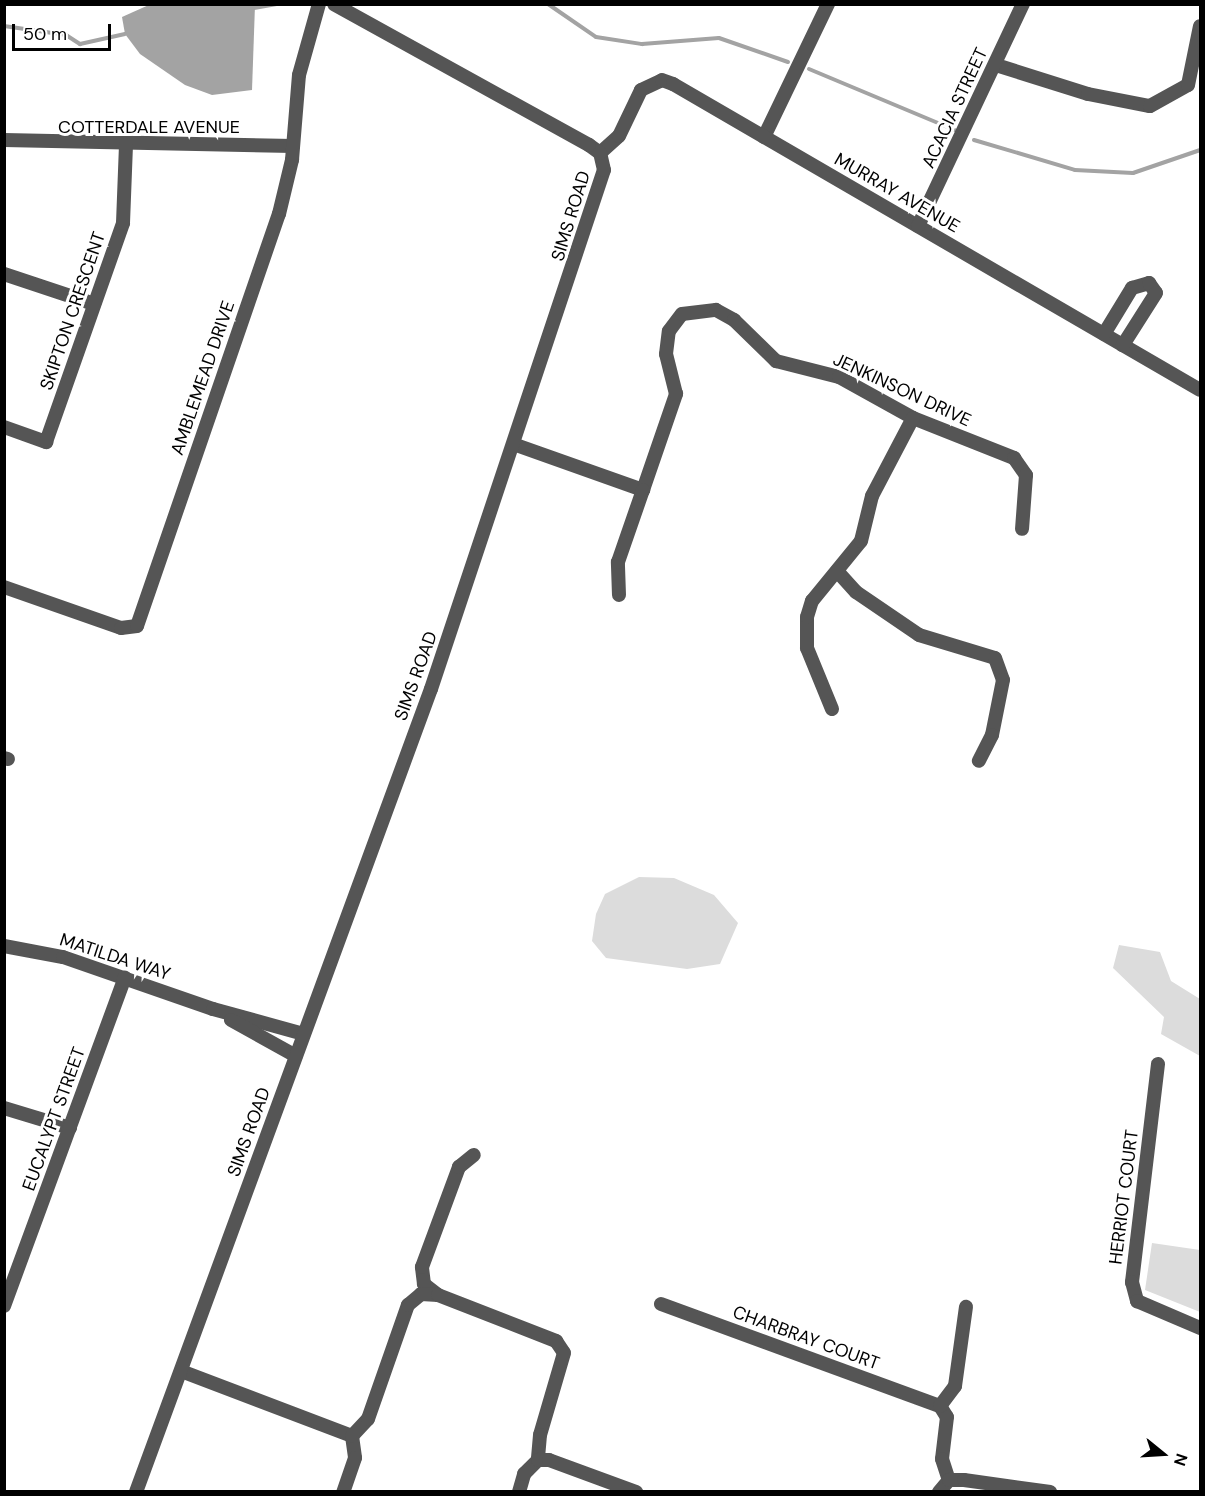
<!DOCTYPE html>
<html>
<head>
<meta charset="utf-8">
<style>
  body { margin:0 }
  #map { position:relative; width:1205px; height:1496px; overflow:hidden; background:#fff; font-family:"DM Sans",sans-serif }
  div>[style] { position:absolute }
  .green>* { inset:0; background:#dcdcdc }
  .water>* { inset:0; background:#a3a3a3 }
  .stream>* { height:4px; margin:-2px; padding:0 2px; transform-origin:2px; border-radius:2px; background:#a3a3a3 }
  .minor>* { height:14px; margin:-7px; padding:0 7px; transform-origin:7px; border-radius:7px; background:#555 }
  span { translate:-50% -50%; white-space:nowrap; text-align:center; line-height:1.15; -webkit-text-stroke:6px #fff; paint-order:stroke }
  .street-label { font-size:18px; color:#000 }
  .frame { position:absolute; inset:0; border:6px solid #000; pointer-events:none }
  .north { position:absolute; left:1133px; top:1424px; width:60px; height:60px; -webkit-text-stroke:4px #fff; paint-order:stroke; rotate:108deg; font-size:16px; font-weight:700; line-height:24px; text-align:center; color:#000 }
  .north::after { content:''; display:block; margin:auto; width:21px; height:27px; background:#000; clip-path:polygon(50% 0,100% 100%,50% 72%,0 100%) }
  .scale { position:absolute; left:12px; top:24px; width:99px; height:27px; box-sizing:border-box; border:3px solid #000; border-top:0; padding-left:8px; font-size:18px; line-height:21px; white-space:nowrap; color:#000; -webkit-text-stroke:4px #fff; paint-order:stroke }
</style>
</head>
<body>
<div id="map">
  <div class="green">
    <i style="clip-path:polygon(639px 877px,674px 878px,714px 895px,738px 923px,720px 964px,687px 969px,606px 958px,592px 941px,596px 914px,605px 894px)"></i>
    <i style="clip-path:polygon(1119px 945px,1160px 952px,1171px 981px,1200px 999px,1200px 1056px,1161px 1034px,1164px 1017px,1113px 968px)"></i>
    <i style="clip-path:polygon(1152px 1243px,1200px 1250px,1200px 1312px,1145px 1290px)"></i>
  </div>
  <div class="water">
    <i style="clip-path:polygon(151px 4px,255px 5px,252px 90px,212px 95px,185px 85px,140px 54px,125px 34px,122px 17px)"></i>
  </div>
  <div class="stream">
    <i style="left:548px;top:4px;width:58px;rotate:34.5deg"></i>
    <i style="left:596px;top:37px;width:47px;rotate:8.7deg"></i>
    <i style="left:642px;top:44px;width:77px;rotate:-4.5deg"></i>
    <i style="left:719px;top:38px;width:73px;rotate:19.2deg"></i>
    <i style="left:254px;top:8px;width:23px;rotate:-10deg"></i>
    <i style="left:4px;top:26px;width:63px;rotate:8.3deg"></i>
    <i style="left:66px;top:35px;width:17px;rotate:33deg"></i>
    <i style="left:80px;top:44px;width:46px;rotate:-12.5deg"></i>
    <i style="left:809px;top:69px;width:158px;rotate:22.7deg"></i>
    <i style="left:974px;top:140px;width:105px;rotate:16.5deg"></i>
    <i style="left:1075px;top:170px;width:58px;rotate:3deg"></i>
    <i style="left:1133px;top:173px;width:71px;rotate:-18.9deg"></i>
  </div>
  <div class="minor">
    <i style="left:996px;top:65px;width:96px;rotate:17.5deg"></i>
    <i style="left:1088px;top:94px;width:63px;rotate:11deg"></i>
    <i style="left:1150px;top:106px;width:43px;rotate:-28.9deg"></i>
    <i style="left:1188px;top:85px;width:60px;rotate:-78.5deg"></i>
    <i style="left:764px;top:137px;width:148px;rotate:-64.3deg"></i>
    <i style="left:4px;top:140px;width:289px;rotate:1.2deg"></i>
    <i style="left:600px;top:153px;width:25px;rotate:-42deg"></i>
    <i style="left:619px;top:136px;width:51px;rotate:-64.4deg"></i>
    <i style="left:641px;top:90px;width:23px;rotate:-25deg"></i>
    <i style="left:662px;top:80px;width:12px;rotate:20deg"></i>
    <i style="left:673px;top:84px;width:609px;rotate:30.14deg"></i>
    <i style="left:918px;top:226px;width:246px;rotate:-64.7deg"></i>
    <i style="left:4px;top:274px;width:95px;rotate:18.4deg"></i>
    <i style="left:1104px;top:334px;width:54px;rotate:-58.7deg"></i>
    <i style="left:1132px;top:288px;width:18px;rotate:-16deg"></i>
    <i style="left:1149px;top:283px;width:12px;rotate:55deg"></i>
    <i style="left:1156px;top:293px;width:62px;rotate:122.4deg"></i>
    <i style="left:4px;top:427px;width:45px;rotate:19.7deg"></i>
    <i style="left:46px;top:442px;width:232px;rotate:-70.6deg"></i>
    <i style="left:123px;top:223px;width:78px;rotate:-87.8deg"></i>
    <i style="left:516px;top:445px;width:135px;rotate:19.5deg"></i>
    <i style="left:643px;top:490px;width:102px;rotate:-71deg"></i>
    <i style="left:676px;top:394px;width:41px;rotate:-104deg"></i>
    <i style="left:666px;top:354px;width:23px;rotate:-83deg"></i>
    <i style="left:669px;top:331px;width:21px;rotate:-53deg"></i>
    <i style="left:682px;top:314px;width:34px;rotate:-7deg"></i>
    <i style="left:716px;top:310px;width:21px;rotate:29deg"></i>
    <i style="left:734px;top:320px;width:59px;rotate:44.3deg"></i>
    <i style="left:776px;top:361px;width:65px;rotate:14.3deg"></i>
    <i style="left:839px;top:377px;width:85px;rotate:29deg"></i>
    <i style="left:913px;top:418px;width:109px;rotate:21.6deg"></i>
    <i style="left:1014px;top:458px;width:21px;rotate:55deg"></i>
    <i style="left:1026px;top:475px;width:54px;rotate:94.2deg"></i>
    <i style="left:837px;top:571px;width:28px;rotate:48deg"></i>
    <i style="left:856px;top:592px;width:76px;rotate:34.3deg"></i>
    <i style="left:919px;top:635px;width:79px;rotate:16.8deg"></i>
    <i style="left:995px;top:658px;width:23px;rotate:70deg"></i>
    <i style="left:1003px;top:680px;width:56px;rotate:101.3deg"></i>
    <i style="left:992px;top:735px;width:29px;rotate:117deg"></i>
    <i style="left:4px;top:587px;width:124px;rotate:19.3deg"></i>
    <i style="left:121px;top:628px;width:16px;rotate:-7deg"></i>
    <i style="left:137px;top:626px;width:436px;rotate:-71deg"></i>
    <i style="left:279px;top:214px;width:56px;rotate:-76.5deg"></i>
    <i style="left:292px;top:160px;width:85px;rotate:-85.3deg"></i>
    <i style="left:299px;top:75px;width:74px;rotate:-74.3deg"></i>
    <i style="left:619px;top:595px;width:33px;rotate:-92deg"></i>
    <i style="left:618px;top:562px;width:76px;rotate:-70.9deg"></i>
    <i style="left:832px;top:709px;width:66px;rotate:-112.3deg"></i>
    <i style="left:807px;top:648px;width:31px;rotate:-90deg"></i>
    <i style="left:807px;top:617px;width:17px;rotate:-73deg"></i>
    <i style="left:812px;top:601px;width:77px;rotate:-50.8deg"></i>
    <i style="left:861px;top:541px;width:46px;rotate:-76.3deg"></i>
    <i style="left:872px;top:496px;width:88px;rotate:-62.3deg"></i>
    <i style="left:4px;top:758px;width:4px;rotate:14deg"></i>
    <i style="left:4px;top:946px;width:60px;rotate:10.6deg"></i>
    <i style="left:63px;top:957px;width:159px;rotate:19.1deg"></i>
    <i style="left:213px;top:1009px;width:94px;rotate:15.4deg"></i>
    <i style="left:231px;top:1020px;width:74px;rotate:29deg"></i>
    <i style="left:1158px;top:1064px;width:220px;rotate:96.8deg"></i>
    <i style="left:1132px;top:1282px;width:20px;rotate:75deg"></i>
    <i style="left:1137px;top:1301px;width:69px;rotate:23.2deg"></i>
    <i style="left:4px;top:1108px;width:69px;rotate:16.9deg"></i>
    <i style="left:438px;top:1295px;width:18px;rotate:-142deg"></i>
    <i style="left:424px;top:1284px;width:17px;rotate:-97deg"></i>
    <i style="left:422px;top:1267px;width:107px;rotate:-69.7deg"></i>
    <i style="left:459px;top:1167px;width:19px;rotate:-39deg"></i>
    <i style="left:661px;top:1304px;width:297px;rotate:20.1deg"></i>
    <i style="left:940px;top:1406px;width:13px;rotate:58deg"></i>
    <i style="left:947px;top:1417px;width:42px;rotate:96.8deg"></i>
    <i style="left:942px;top:1459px;width:22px;rotate:72deg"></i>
    <i style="left:4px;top:1306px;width:350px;rotate:-69.8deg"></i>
    <i style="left:181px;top:1371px;width:183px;rotate:20.8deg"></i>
    <i style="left:352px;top:1436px;width:22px;rotate:82deg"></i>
    <i style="left:355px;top:1458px;width:36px;rotate:109deg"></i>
    <i style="left:940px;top:1406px;width:25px;rotate:-53deg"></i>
    <i style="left:955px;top:1386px;width:80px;rotate:-82.1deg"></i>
    <i style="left:352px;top:1436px;width:23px;rotate:-47deg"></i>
    <i style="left:368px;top:1419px;width:121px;rotate:-70.7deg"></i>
    <i style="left:408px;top:1305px;width:17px;rotate:-40deg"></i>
    <i style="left:421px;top:1294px;width:17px;rotate:3deg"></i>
    <i style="left:438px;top:1295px;width:127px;rotate:21.3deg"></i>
    <i style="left:556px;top:1341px;width:14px;rotate:56deg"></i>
    <i style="left:564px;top:1353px;width:85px;rotate:106.3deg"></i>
    <i style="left:540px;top:1435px;width:25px;rotate:95deg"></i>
    <i style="left:136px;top:1492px;width:855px;rotate:-69.83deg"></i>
    <i style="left:431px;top:689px;width:547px;rotate:-71.57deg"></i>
    <i style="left:604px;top:170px;width:17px;rotate:-103deg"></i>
    <i style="left:600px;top:153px;width:14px;rotate:-144deg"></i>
    <i style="left:589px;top:145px;width:291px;rotate:-151.1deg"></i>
    <i style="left:519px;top:1492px;width:19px;rotate:-74deg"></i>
    <i style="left:524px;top:1474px;width:20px;rotate:-45deg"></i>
    <i style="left:538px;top:1460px;width:11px"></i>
    <i style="left:549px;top:1460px;width:93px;rotate:20.2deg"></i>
    <i style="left:939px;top:1492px;width:16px;rotate:-50deg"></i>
    <i style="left:949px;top:1480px;width:15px"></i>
    <i style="left:964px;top:1480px;width:87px;rotate:7.9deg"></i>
  </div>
  <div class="street-label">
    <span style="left:955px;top:108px;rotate:-65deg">ACACIA STREET</span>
    <span style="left:149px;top:127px">COTTERDALE AVENUE</span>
    <span style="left:897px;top:193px;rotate:30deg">MURRAY AVENUE</span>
    <span style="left:571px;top:216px;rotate:-73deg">SIMS ROAD</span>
    <span style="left:73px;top:311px;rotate:-71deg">SKIPTON CRESCENT</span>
    <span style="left:203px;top:378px;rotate:-71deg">AMBLEMEAD DRIVE</span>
    <span style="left:902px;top:390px;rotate:25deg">JENKINSON DRIVE</span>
    <span style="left:416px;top:676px;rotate:-70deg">SIMS ROAD</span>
    <span style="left:115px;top:957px;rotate:18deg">MATILDA WAY</span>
    <span style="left:54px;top:1119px;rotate:-70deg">EUCALYPT STREET</span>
    <span style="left:249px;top:1132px;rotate:-70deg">SIMS ROAD</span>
    <span style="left:1124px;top:1197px;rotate:-83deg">HERRIOT COURT</span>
    <span style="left:806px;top:1338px;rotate:20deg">CHARBRAY COURT</span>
  </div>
  <div class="frame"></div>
  <div class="north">N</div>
  <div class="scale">50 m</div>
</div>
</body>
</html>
